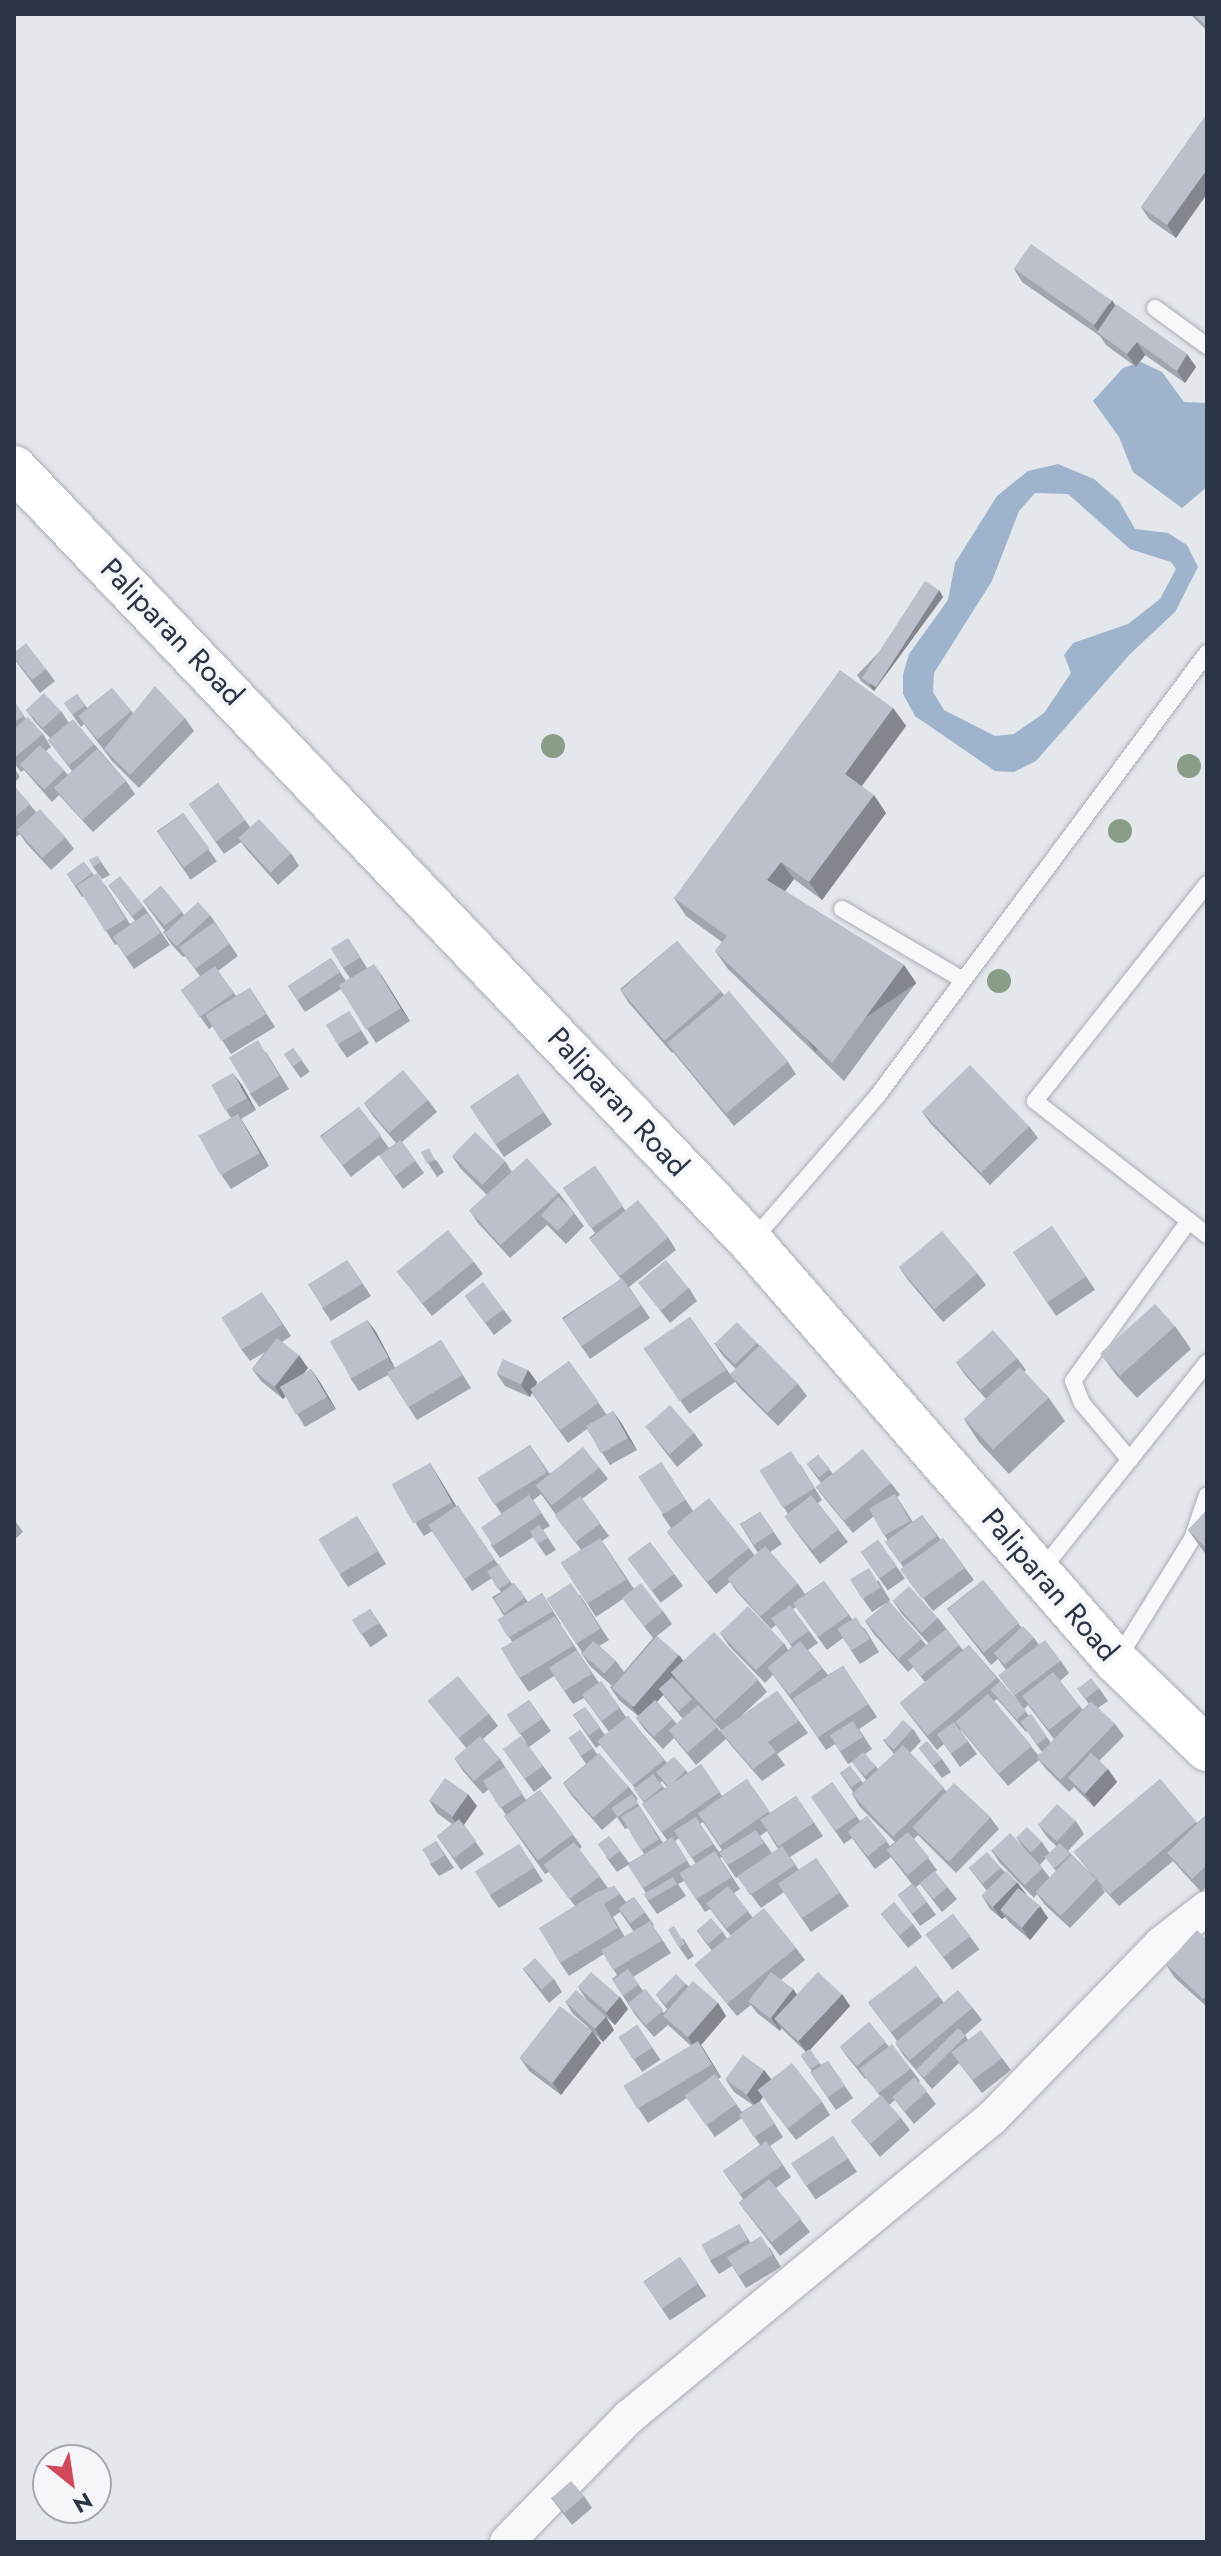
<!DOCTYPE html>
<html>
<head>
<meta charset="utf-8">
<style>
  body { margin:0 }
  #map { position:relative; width:1221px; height:2556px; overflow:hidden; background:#e4e7ec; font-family:Jost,sans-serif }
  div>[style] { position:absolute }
  .water>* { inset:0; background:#9fb4cc }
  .roads { filter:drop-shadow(0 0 2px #a9aeb7) drop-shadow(0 0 2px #a9aeb7) }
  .service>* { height:16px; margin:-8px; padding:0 8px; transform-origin:8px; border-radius:8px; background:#f7f8fa }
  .minor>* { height:34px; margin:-17px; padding:0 17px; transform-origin:17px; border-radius:17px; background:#f7f8fa }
  .primary>* { height:44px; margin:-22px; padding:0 22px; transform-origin:22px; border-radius:22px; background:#fff }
  .trees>* { width:24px; height:24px; margin:-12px; border-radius:50%; background:#899d89 }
  .wall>* { inset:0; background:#a1a5ae; transform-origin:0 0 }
  .shaded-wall>* { inset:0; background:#83868d; transform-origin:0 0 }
  .building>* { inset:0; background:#bbc0ca; transform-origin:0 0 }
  span { translate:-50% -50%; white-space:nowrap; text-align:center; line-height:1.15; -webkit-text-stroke:8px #f4f6f9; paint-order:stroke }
  .street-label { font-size:30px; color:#2b3445 }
  .frame { position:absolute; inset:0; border:16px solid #2b3445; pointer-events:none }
  .north { position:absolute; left:32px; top:2444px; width:80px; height:80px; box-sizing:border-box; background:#f4f6f9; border:2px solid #a4a8b1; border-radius:50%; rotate:150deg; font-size:22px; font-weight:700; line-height:32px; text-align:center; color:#2b3445 }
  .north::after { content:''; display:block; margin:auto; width:28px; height:36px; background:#d1495b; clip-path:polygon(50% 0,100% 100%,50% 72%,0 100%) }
</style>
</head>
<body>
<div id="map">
  <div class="water">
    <i style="clip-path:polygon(1141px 362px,1162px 372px,1184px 402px,1207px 403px,1207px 487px,1182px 508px,1133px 472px,1119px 437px,1093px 401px,1123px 368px)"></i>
    <i style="clip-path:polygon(evenodd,1058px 464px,1094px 479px,1119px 501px,1135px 529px,1168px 533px,1187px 545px,1198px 567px,1175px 612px,1130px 654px,1036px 761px,1014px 772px,995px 771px,915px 716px,903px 694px,903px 674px,909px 654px,948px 600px,955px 563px,997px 496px,1028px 471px,1058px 464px,1035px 493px,1068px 494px,1130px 549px,1171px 562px,1176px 569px,1160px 599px,1128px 624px,1073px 643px,1064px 655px,1071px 673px,1044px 713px,1014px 734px,995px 736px,944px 710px,933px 692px,934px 673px,992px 581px,1019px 511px,1035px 493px)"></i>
  </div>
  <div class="roads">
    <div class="service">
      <i style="left:1155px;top:308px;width:64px;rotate:36.2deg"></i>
      <i style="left:1207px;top:884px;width:277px;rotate:128.4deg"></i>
      <i style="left:1035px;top:1101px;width:218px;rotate:37.9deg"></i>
      <i style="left:842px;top:909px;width:140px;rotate:30.4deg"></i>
      <i style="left:753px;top:1240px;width:191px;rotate:-49.2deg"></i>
      <i style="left:878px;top:1095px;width:551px;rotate:-53.34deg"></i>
      <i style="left:1130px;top:1460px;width:75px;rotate:-130.1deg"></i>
      <i style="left:1082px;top:1403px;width:24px;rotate:-112deg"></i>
      <i style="left:1073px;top:1381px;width:198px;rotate:-54.1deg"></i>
      <i style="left:1040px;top:1572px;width:268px;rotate:-51.4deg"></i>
      <i style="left:1117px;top:1660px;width:142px;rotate:-58.2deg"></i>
      <i style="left:1192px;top:1539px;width:46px;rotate:-71.2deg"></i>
    </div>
    <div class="minor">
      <i style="left:507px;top:2542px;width:175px;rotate:-45.7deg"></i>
      <i style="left:629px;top:2417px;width:469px;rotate:-39.5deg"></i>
      <i style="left:991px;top:2119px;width:244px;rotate:-45.8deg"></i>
      <i style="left:1161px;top:1944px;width:58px;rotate:-38deg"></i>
    </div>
    <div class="primary">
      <i style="left:14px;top:468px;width:1069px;rotate:46.4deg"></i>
      <i style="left:751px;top:1242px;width:556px;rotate:48.94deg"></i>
      <i style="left:1116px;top:1661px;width:127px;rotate:44deg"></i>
    </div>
  </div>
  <div class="trees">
    <i style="left:553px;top:746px"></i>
    <i style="left:1189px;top:766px"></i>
    <i style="left:1120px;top:831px"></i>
    <i style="left:999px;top:981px"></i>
  </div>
  <div class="wall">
    <i style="clip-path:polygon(1190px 14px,1207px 14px,1207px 31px)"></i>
    <i style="clip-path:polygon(1207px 114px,1176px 238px,1149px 219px,1141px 207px)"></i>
    <i style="clip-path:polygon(1014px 269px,1115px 306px,1187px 354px,1196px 367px,1185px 383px,1145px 355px,1136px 367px,1106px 345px,1100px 336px,1022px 282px)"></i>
    <i style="clip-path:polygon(939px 590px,943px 597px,874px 691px,861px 681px,857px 675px)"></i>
    <i style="clip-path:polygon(14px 659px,46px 669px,55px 681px,40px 693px)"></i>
    <i style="clip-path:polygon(112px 688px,133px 713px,185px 718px,194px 731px,139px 788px,112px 761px,84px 724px,81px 727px,64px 703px,77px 694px,87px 708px)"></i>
    <i style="clip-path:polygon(14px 701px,26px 719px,43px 734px,51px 747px,46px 751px,68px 775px,72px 771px,48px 740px,50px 738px,35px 722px,26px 710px,61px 711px,69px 723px,94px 744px,126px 781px,135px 794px,93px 832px,59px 795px,52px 802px,24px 770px,21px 772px,14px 763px)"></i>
    <i style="clip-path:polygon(893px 708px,906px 726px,862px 786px,886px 813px,822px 900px,794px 879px,785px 891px,904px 965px,916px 983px,844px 1081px,728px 969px,715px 951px,722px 942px,686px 916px,674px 898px)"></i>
    <i style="clip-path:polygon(14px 768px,20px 777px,14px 783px)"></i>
    <i style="clip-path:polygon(218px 783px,250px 827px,291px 853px,299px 866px,278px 885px,247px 850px,241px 842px,224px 854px,189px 804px)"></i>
    <i style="clip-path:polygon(14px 786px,36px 812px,65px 837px,74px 849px,51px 870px,26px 843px,20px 834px,16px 837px,14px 835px)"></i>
    <i style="left:183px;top:813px;width:59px;height:32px;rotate:55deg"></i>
    <i style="clip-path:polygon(97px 856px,110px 875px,102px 879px,93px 867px)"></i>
    <i style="clip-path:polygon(84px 862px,94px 875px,106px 886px,130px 924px,135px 921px,108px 885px,144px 907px,170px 945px,134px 969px,117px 944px,115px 945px,84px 896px,82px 897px,67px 874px)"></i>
    <i style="clip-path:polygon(161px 886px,184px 915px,210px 915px,238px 956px,218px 971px,236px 996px,250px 988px,275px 1027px,231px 1054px,213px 1026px,209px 1029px,181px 990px,200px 976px,185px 956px,183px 957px,172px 945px,163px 932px,165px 931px,143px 901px)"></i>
    <i style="clip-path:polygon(348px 938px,367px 968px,382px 976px,410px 1021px,376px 1043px,341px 989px,305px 1012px,288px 986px,331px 958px,346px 981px,350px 978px,343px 968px)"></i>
    <i style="clip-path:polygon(677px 941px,724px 995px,788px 1062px,796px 1074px,734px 1126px,673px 1052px,672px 1053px,628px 1002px,620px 989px)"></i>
    <i style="clip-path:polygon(349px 1011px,369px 1043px,347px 1058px,338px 1045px)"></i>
    <i style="left:293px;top:1048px;width:29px;height:11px;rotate:55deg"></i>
    <i style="clip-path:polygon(266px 1052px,289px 1089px,259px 1107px,250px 1094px)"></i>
    <i style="left:518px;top:1074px;width:61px;height:58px;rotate:56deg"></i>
    <i style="clip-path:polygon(242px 1085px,256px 1110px,241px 1119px,269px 1166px,231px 1189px,222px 1176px,231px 1118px,226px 1110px)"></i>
    <i style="clip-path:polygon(428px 1100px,437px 1112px,402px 1142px,424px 1173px,403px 1189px,379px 1155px,351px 1177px,320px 1136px,359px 1107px,389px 1148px,396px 1143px,373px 1116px,364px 1103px)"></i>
    <i style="clip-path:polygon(922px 1112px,1029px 1126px,1038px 1138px,990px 1185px,931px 1124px)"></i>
    <i style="clip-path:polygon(421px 1152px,437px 1161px,444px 1172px,437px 1177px)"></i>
    <i style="clip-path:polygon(452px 1156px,505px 1161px,512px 1172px,559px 1193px,584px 1226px,566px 1244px,547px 1225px,510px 1258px,478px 1223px,470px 1211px,487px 1195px,461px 1169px)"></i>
    <i style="clip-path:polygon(595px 1166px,625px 1210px,668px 1237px,676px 1250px,629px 1287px,650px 1318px,590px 1359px,562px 1318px,621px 1279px,589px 1238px,595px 1233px,563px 1188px)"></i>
    <i style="left:1052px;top:1226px;width:77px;height:47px;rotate:56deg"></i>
    <i style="clip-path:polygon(347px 1260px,371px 1296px,331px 1321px,322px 1308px)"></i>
    <i style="clip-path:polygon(474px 1262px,483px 1274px,432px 1316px,397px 1272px)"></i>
    <i style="clip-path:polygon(899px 1267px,977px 1273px,986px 1285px,943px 1322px,908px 1280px)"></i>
    <i style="clip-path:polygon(638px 1282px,689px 1288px,697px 1301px,670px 1323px)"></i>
    <i style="clip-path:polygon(465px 1296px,503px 1309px,512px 1321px,494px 1335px)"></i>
    <i style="clip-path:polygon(270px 1304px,291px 1336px,282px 1342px,308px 1368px,303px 1374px,311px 1369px,336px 1409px,305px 1427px,286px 1396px,283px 1399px,261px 1381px,252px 1369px,265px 1352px,250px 1361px,241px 1349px)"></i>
    <i style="left:690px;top:1317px;width:79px;height:56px;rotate:55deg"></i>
    <i style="clip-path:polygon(367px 1320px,376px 1332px,395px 1368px,441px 1340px,471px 1388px,417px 1420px,388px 1375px,359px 1391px,350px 1378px)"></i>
    <i style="clip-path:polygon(1175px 1326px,1191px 1349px,1137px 1398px,1117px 1376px,1101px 1354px)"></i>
    <i style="clip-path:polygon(714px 1343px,757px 1343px,798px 1384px,807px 1396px,778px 1426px,739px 1387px,730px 1374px,736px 1369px,723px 1356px)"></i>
    <i style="clip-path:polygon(1017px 1358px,1026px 1370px,1024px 1372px,1049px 1398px,1065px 1421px,1009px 1474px,979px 1442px,964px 1419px,986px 1399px,965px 1375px,956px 1362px)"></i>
    <i style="clip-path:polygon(569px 1361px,607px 1415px,613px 1411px,637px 1450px,610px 1465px,587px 1429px,568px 1443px,532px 1393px,530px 1397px,505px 1386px,497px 1374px,528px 1370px,537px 1382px,536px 1385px)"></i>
    <i style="clip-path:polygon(645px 1426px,694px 1433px,703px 1445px,677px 1467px)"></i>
    <i style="clip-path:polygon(evenodd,530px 1445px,549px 1473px,599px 1467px,608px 1479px,582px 1499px,609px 1536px,602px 1541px,634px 1589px,663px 1611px,672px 1624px,657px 1636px,683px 1661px,758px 1680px,767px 1692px,740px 1717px,777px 1691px,808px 1733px,777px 1754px,785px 1765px,762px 1781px,729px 1743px,720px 1731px,721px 1730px,699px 1706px,717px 1727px,726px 1739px,696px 1765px,674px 1738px,663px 1749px,645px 1730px,636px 1718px,638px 1716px,619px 1700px,610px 1687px,612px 1686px,590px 1666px,581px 1653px,582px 1652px,547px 1599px,580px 1595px,609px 1640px,599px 1646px,616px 1661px,624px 1672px,653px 1638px,623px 1599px,596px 1617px,561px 1563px,581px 1550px,541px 1494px,533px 1500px,550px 1526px,543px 1530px,556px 1550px,546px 1556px,533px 1537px,500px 1558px,491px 1545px,501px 1513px,478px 1479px,530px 1445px,663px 1695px,683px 1719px,677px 1724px,657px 1702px,663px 1695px)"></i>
    <i style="clip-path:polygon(818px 1455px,833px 1474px,891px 1483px,900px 1495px,897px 1497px,913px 1522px,922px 1515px,941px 1540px,943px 1538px,974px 1580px,933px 1611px,901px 1570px,904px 1568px,886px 1543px,888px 1541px,874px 1516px,853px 1533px,825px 1499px,816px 1487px,821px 1483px,807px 1464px)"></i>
    <i style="clip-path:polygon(661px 1462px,693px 1511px,749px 1548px,755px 1556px,758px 1553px,740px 1524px,760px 1512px,782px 1544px,770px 1552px,798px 1584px,805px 1594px,824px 1581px,852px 1619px,865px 1629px,879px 1652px,860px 1664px,843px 1638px,827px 1650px,796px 1607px,793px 1609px,818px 1643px,808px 1650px,828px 1675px,843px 1666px,877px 1717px,859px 1729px,872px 1749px,865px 1754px,878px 1769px,894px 1754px,883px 1740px,913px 1729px,921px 1741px,910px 1753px,946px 1791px,990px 1817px,999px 1829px,956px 1873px,918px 1835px,914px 1839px,937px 1870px,935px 1872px,957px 1899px,942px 1912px,920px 1884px,916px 1887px,936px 1915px,920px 1926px,898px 1895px,912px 1884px,891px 1857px,875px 1869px,852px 1838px,844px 1844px,835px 1831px,832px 1782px,860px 1821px,867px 1816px,890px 1846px,895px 1842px,860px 1807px,852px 1794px,853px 1792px,840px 1773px,850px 1766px,863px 1783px,866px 1780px,852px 1762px,855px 1760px,848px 1764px,835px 1744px,826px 1750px,797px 1707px,773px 1675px,765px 1683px,729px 1646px,720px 1633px,784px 1643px,788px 1650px,792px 1647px,776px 1625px,771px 1629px,737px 1592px,730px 1582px,716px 1594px,676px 1544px,667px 1532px,671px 1528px,662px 1515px)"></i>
    <i style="clip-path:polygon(evenodd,430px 1463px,456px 1506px,512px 1584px,514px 1583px,528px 1602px,542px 1593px,561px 1624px,560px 1624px,577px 1650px,599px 1683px,601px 1681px,626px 1717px,628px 1716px,667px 1763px,674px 1757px,688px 1773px,701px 1764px,722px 1796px,747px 1779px,770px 1813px,796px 1796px,823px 1836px,790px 1857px,799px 1870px,816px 1858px,849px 1906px,811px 1932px,784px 1892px,761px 1908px,738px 1877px,745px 1872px,736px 1878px,722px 1857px,720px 1858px,740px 1889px,734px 1893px,753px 1918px,796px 1948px,805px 1960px,781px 1980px,793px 1989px,797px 1995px,842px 1994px,850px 2006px,810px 2050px,821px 2065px,828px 2061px,853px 2098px,836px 2110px,810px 2072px,812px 2071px,801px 2056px,806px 2052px,781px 2028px,780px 2031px,757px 2013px,751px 2005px,737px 2016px,695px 1965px,712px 1951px,697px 1931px,723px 1932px,727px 1939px,731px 1936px,710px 1909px,705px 1912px,684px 1881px,678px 1884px,686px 1896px,657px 1914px,648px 1901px,646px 1893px,628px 1865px,617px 1872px,606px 1857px,609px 1836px,629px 1863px,644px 1854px,628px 1828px,625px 1829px,617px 1817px,602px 1830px,572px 1796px,563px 1783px,586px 1764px,569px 1738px,580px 1730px,597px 1754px,629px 1787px,638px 1799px,636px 1801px,663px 1843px,667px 1840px,642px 1804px,644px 1803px,634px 1789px,635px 1788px,600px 1745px,596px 1748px,573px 1715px,585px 1707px,605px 1735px,609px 1732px,584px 1698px,573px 1704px,554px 1676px,529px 1692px,520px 1679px,513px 1643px,498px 1620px,504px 1616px,492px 1597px,501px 1592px,492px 1578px,472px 1591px,432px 1531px,424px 1536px,416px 1524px,430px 1463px,662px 1781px,667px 1787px,665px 1789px,660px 1783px,662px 1781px,430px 1463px,703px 1822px,722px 1850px,719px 1852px,700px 1824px,703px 1822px,430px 1463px,767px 1831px,778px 1849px,772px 1853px,760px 1836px,767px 1831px,430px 1463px,679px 1838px,696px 1864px,691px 1867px,675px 1841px,679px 1838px)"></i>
    <i style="clip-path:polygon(800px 1464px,822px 1500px,818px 1503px,848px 1542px,820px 1564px,785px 1517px,788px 1514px,760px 1471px)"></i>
    <i style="clip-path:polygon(1207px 1510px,1207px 1556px,1188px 1530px)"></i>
    <i style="clip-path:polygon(357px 1516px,386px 1564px,348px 1587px,340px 1575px)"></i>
    <i style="clip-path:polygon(14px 1519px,23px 1532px,14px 1540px)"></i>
    <i style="left:878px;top:1540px;width:47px;height:21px;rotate:55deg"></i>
    <i style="left:650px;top:1542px;width:55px;height:28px;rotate:53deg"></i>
    <i style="clip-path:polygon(evenodd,878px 1580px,890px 1600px,889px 1601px,927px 1646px,929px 1644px,902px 1614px,893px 1601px,938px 1618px,963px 1650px,969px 1645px,1022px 1706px,999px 1676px,1006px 1670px,998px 1659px,991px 1665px,947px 1609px,983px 1580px,1021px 1627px,1034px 1638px,1039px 1645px,1061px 1661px,1069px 1673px,1060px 1681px,1083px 1710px,1089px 1704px,1077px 1688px,1099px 1688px,1108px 1701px,1098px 1708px,1115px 1724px,1124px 1736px,1099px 1761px,1117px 1782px,1094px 1807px,1074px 1787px,1069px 1792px,1046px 1769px,1039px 1760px,1008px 1786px,961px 1730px,960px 1730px,977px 1754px,960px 1767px,944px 1744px,937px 1750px,900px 1703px,925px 1682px,913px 1667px,908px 1672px,874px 1634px,865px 1621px,888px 1602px,872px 1612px,863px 1599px,878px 1580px,997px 1699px,1026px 1732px,1027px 1731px,1042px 1752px,1038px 1755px,994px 1701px,997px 1699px,878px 1580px,1028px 1705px,1054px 1739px,1051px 1743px,1031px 1714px,1029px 1716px,1024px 1709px,1028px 1705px)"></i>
    <i style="left:370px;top:1609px;width:32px;height:21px;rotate:56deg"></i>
    <i style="clip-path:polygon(529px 1700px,551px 1731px,529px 1747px,552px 1778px,534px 1792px,503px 1749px,526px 1742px,507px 1715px)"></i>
    <i style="clip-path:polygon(evenodd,428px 1701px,489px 1714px,498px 1726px,483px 1739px,500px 1759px,526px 1800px,540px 1790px,582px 1847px,579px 1849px,608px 1888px,614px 1886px,626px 1902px,634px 1897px,654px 1925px,653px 1926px,671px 1953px,633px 1977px,643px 1991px,645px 1989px,664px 2013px,667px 2009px,656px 1995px,686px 1984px,688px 1986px,718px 2003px,726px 2016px,701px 2045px,721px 2077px,718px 2079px,742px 2112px,753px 2105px,734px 2092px,726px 2080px,764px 2070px,771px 2079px,822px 2102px,830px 2115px,796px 2140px,763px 2097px,760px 2101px,783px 2137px,770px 2146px,791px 2177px,776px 2188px,810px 2232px,780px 2256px,739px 2203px,743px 2199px,723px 2171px,760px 2145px,742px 2118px,715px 2137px,687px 2098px,648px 2123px,625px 2088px,691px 2046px,668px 2025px,654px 2037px,636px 2016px,612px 1979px,617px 1975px,604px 1954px,569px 1976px,560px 1963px,575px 1906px,549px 1872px,545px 1874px,504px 1816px,506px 1815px,489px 1789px,483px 1794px,463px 1771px,455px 1759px,467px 1749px,428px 1701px,620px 1912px,634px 1932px,625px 1937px,613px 1917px,620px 1912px)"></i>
    <i style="clip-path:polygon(919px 1748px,942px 1759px,951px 1772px,942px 1778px)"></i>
    <i style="clip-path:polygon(evenodd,1160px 1779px,1197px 1823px,1207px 1814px,1207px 1886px,1201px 1892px,1173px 1861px,1119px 1906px,1099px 1884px,1105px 1892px,1070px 1928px,1045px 1905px,1037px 1894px,1034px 1898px,1000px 1863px,991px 1850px,1023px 1847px,1016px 1837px,1042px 1842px,1050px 1854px,1057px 1847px,1047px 1837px,1038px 1824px,1076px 1821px,1084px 1834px,1068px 1851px,1092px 1875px,1074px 1852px,1160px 1779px,1046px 1858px,1056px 1871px,1050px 1878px,1040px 1865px,1046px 1858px)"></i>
    <i style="clip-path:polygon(429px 1800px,477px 1806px,464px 1825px,484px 1854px,461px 1870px,437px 1836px,452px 1824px,437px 1813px)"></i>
    <i style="clip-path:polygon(436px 1841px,454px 1868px,439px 1876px,430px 1864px)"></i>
    <i style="clip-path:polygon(519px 1844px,543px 1881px,499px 1908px,490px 1896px)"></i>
    <i style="clip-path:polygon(969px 1868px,1001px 1868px,1048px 1918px,1030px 1940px,1009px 1922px,1005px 1917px,1002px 1919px,990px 1909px,982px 1896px,987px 1891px)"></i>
    <i style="clip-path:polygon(881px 1914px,913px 1924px,922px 1937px,908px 1948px)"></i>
    <i style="left:953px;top:1914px;width:44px;height:34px;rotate:53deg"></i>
    <i style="clip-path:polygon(683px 1938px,694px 1956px,688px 1960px,679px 1947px)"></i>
    <i style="clip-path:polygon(1207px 1940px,1207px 2007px,1174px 1977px,1166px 1964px)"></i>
    <i style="clip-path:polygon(916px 1966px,944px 2003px,973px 2008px,982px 2020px,965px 2035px,968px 2040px,1002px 2058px,1011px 2070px,982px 2093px,959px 2063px,932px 2089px,904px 2056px,896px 2044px,898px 2042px,869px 2004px)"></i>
    <i style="clip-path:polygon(522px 1968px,554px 1979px,562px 1992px,549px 2003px)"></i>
    <i style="clip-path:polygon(578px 1987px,620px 1997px,628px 2009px,615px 2025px,591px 2004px,606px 2017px,614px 2030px,603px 2042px,593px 2033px,601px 2043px,561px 2095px,529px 2071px,520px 2058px,589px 2028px,573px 2014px,565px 2001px,586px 1999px)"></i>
    <i style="clip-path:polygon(869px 2022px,889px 2047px,911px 2069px,920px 2081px,919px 2082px,936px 2104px,914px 2124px,895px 2100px,889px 2105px,901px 2118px,910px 2130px,880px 2157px,851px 2121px,880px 2096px,866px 2078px,865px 2079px,849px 2059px,840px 2047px)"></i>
    <i style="left:637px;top:2025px;width:42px;height:22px;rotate:56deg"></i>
    <i style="left:833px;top:2136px;width:43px;height:50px;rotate:56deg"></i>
    <i style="clip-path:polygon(739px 2224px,750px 2242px,770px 2248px,781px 2267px,746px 2288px,732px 2266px,719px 2274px,710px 2261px)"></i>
    <i style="left:680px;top:2257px;width:47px;height:44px;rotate:56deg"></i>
    <i style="clip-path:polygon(584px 2496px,592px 2508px,572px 2525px,551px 2498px)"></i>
  </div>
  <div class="shaded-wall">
    <i style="clip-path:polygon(1207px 169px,1207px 194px,1176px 238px,1167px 225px)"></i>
    <i style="clip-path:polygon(1112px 300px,1120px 313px,1100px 334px,1094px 326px)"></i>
    <i style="clip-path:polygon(1137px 342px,1145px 355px,1136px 367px,1127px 354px)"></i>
    <i style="clip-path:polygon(1187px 354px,1196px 367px,1185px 383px,1177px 371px)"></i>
    <i style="clip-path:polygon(939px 590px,943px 597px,874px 691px,869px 684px)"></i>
    <i style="clip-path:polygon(893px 708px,906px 726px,857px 792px,845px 774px)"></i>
    <i style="clip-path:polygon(874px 795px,886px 813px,822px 900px,809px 882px)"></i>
    <i style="clip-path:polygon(781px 862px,794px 879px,780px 898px,767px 880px)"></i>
    <i style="clip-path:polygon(374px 964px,382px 976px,410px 1021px,401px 1009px)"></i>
    <i style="left:904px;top:965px;width:22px;height:122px;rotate:56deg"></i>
    <i style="clip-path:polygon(233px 1073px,242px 1085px,256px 1110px,247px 1098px)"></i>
    <i style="clip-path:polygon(238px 1114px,246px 1127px,269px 1166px,260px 1153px)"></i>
    <i style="clip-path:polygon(367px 1320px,376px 1332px,396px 1370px,388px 1357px)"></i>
    <i style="clip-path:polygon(299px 1355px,308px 1368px,283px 1399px,275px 1387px)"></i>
    <i style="clip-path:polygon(311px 1369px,320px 1382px,336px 1409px,327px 1397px)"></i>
    <i style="clip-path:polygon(528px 1370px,537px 1382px,530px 1397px,521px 1385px)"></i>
    <i style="clip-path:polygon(613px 1411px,622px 1424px,637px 1450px,628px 1438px)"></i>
    <i style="clip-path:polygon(430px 1463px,438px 1476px,461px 1514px,452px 1502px)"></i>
    <i style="clip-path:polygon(679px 1655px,688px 1667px,671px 1672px,676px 1680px,663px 1695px,659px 1690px,663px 1695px,641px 1719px,632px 1707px)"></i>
    <i style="clip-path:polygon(1108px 1769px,1117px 1782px,1094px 1807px,1085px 1794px)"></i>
    <i style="clip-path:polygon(468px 1794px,477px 1806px,460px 1830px,452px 1818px)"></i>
    <i style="clip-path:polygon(1017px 1882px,1026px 1894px,1000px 1910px,1005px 1917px,1002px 1919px,993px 1907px)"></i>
    <i style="clip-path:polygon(1040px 1906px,1048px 1918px,1030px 1940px,1022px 1928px)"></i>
    <i style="clip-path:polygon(793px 1989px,802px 2002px,775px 2019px,781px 2028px,780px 2031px,771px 2018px)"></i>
    <i style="clip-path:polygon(842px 1994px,850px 2006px,807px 2053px,798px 2040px)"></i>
    <i style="clip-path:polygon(620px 1997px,628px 2009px,615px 2025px,606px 2013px)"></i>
    <i style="clip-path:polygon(718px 2003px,726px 2016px,701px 2045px,721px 2077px,712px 2064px,696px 2050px,688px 2038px)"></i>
    <i style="clip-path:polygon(606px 2017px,614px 2030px,603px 2042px,595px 2029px)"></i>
    <i style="clip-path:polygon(592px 2031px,601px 2043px,561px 2095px,553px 2083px)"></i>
    <i style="clip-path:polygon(764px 2070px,773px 2082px,760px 2101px,783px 2137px,760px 2101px,756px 2107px,747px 2095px)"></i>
  </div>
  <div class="building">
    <i style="clip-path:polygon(1194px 14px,1207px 14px,1207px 27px)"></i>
    <i style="clip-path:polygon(1207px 114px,1207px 169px,1167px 225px,1141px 207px)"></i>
    <i style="left:1031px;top:244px;width:98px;height:30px;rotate:35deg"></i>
    <i style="clip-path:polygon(1116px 304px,1187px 354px,1177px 371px,1137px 342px,1127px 354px,1097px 332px)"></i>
    <i style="left:925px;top:581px;width:17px;height:116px;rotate:33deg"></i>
    <i style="clip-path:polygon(26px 643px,46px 669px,32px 680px,14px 658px,14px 653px)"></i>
    <i style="clip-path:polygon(840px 670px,893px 708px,845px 774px,874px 795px,809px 882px,781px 862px,767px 880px,904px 965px,832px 1063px,715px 951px,727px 936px,674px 898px)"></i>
    <i style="clip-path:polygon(155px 686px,185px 718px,130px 775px,104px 749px)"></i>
    <i style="left:112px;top:688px;width:30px;height:44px;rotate:50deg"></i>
    <i style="left:44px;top:693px;width:25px;height:25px;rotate:47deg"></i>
    <i style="left:77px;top:694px;width:14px;height:16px;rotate:54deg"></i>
    <i style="clip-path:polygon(14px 701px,24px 716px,14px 722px)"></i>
    <i style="clip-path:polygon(28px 717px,43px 734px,14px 758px,14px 729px)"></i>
    <i style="left:73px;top:719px;width:33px;height:33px;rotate:50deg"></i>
    <i style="left:40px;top:745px;width:35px;height:28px;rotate:46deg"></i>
    <i style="left:97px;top:749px;width:43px;height:58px;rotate:48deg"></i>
    <i style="left:218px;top:783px;width:46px;height:36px;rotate:54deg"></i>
    <i style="clip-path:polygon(14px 786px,30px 804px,14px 818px)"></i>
    <i style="left:40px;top:809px;width:38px;height:31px;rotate:48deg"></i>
    <i style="left:183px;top:813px;width:44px;height:32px;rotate:53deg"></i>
    <i style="left:259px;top:819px;width:47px;height:28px;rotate:47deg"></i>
    <i style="clip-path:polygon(97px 856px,101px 862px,93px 867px,89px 860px)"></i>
    <i style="left:84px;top:862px;width:14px;height:21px;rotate:54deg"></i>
    <i style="left:97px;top:873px;width:54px;height:24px;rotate:58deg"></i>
    <i style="left:120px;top:876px;width:39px;height:15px;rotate:52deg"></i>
    <i style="left:161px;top:886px;width:33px;height:23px;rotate:50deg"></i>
    <i style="left:198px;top:902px;width:18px;height:46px;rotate:47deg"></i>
    <i style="left:147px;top:913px;width:24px;height:42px;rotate:55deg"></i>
    <i style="left:214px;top:922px;width:27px;height:43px;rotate:54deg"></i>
    <i style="left:348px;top:938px;width:23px;height:20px;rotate:59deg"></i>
    <i style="left:677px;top:941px;width:67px;height:75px;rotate:49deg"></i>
    <i style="left:331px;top:958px;width:17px;height:51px;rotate:57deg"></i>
    <i style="left:374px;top:964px;width:52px;height:41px;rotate:59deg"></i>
    <i style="left:215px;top:966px;width:33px;height:42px;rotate:55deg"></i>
    <i style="left:250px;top:988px;width:31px;height:52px;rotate:59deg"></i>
    <i style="left:729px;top:991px;width:92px;height:81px;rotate:50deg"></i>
    <i style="left:349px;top:1011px;width:23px;height:27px;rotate:59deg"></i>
    <i style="left:258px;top:1040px;width:42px;height:34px;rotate:59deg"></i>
    <i style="left:293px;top:1048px;width:15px;height:11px;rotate:53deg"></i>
    <i style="left:970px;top:1065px;width:85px;height:67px;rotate:46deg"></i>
    <i style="left:403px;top:1070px;width:39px;height:51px;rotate:50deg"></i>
    <i style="left:233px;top:1073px;width:29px;height:25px;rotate:61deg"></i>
    <i style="left:518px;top:1074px;width:46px;height:58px;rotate:56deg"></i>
    <i style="left:359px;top:1107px;width:36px;height:49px;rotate:52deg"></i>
    <i style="left:238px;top:1114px;width:45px;height:45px;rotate:61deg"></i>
    <i style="left:475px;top:1132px;width:42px;height:33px;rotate:44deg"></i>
    <i style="left:400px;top:1140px;width:26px;height:26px;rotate:53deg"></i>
    <i style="left:429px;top:1148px;width:13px;height:9px;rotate:63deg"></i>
    <i style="left:527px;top:1158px;width:47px;height:78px;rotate:48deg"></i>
    <i style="left:595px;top:1166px;width:49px;height:39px;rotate:55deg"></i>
    <i style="left:558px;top:1197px;width:23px;height:25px;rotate:43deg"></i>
    <i style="left:638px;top:1200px;width:48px;height:62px;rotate:51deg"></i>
    <i style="left:1052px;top:1226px;width:61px;height:47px;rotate:56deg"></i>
    <i style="left:448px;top:1230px;width:41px;height:66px;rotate:51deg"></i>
    <i style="left:942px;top:1231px;width:55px;height:56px;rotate:50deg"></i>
    <i style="left:347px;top:1260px;width:28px;height:46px;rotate:58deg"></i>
    <i style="left:666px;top:1260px;width:36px;height:36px;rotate:51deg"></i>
    <i style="left:622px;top:1278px;width:33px;height:72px;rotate:55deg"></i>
    <i style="left:483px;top:1282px;width:34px;height:23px;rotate:53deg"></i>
    <i style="left:262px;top:1292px;width:38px;height:48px;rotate:58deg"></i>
    <i style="left:1155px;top:1304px;width:30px;height:74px;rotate:48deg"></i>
    <i style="left:690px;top:1317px;width:64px;height:56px;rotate:56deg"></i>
    <i style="left:367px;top:1320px;width:43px;height:43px;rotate:60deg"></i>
    <i style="left:737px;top:1322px;width:29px;height:31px;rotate:46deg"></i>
    <i style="left:993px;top:1330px;width:37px;height:49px;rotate:49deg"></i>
    <i style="left:277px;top:1338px;width:28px;height:40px;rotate:38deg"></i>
    <i style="left:441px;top:1340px;width:41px;height:63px;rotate:59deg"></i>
    <i style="left:760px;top:1345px;width:54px;height:42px;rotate:46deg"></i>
    <i style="left:503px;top:1359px;width:27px;height:16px;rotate:24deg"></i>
    <i style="left:569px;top:1361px;width:51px;height:48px;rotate:54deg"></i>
    <i style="left:1020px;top:1367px;width:42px;height:76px;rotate:47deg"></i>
    <i style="left:311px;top:1369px;width:32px;height:36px;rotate:60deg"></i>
    <i style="left:670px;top:1405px;width:37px;height:33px;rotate:49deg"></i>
    <i style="left:613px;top:1411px;width:31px;height:31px;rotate:61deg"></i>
    <i style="left:530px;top:1445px;width:32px;height:62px;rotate:58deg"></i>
    <i style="left:583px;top:1447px;width:26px;height:61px;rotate:51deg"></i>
    <i style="left:863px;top:1449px;width:44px;height:60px;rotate:51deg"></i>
    <i style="left:791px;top:1451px;width:44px;height:37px;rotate:58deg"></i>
    <i style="left:818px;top:1455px;width:18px;height:14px;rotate:49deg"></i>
    <i style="left:661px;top:1462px;width:45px;height:27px;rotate:57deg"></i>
    <i style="left:430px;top:1463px;width:45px;height:44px;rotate:61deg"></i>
    <i style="left:895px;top:1494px;width:31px;height:30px;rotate:61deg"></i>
    <i style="left:529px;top:1495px;width:22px;height:58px;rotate:56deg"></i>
    <i style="left:811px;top:1495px;width:44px;height:34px;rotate:51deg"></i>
    <i style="left:580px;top:1496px;width:34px;height:32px;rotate:53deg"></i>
    <i style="left:709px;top:1498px;width:64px;height:54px;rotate:51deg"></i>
    <i style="left:458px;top:1505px;width:65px;height:36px;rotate:56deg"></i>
    <i style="clip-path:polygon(1207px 1510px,1207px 1549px,1188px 1530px)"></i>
    <i style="left:760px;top:1512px;width:24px;height:23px;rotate:57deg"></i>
    <i style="left:922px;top:1515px;width:26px;height:46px;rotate:54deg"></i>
    <i style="left:357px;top:1516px;width:41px;height:45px;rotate:59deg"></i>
    <i style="clip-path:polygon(539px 1525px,548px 1538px,537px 1544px,530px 1531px)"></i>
    <i style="left:600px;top:1538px;width:49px;height:46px;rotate:58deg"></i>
    <i style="left:943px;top:1538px;width:37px;height:53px;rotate:54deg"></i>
    <i style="left:878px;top:1540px;width:32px;height:21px;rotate:54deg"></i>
    <i style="left:650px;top:1542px;width:40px;height:28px;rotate:53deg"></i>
    <i style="left:765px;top:1546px;width:50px;height:50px;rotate:49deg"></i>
    <i style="left:499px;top:1564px;width:21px;height:14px;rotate:59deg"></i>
    <i style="left:869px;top:1568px;width:23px;height:22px;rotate:59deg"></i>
    <i style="left:983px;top:1580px;width:56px;height:46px;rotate:50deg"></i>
    <i style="left:824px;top:1581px;width:42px;height:38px;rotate:54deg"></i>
    <i style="left:514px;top:1583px;width:18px;height:26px;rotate:52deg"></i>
    <i style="left:571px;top:1583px;width:54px;height:29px;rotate:57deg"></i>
    <i style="left:641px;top:1583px;width:36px;height:24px;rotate:52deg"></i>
    <i style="left:909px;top:1586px;width:43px;height:22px;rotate:48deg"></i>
    <i style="left:542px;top:1593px;width:21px;height:52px;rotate:59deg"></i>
    <i style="left:889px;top:1601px;width:50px;height:31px;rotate:49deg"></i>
    <i style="left:790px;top:1605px;width:32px;height:23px;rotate:54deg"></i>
    <i style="left:748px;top:1606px;width:52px;height:39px;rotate:46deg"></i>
    <i style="left:370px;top:1609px;width:17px;height:21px;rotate:59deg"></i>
    <i style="left:555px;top:1616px;width:35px;height:63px;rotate:59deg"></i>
    <i style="left:856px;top:1617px;width:26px;height:22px;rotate:58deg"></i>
    <i style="left:1023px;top:1626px;width:16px;height:40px;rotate:47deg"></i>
    <i style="left:946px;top:1629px;width:21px;height:49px;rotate:51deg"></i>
    <i style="left:714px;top:1632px;width:65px;height:59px;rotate:47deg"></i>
    <i style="left:657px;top:1636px;width:29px;height:69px;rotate:41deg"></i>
    <i style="left:1045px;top:1640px;width:26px;height:58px;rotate:53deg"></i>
    <i style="left:593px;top:1641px;width:30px;height:17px;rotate:41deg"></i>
    <i style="left:800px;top:1641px;width:35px;height:42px;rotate:51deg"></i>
    <i style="left:969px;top:1645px;width:43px;height:90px;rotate:50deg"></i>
    <i style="left:577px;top:1650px;width:28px;height:33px;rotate:58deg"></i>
    <i style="left:843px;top:1666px;width:46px;height:60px;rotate:57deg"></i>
    <i style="left:1053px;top:1672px;width:43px;height:39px;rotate:52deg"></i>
    <i style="left:458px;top:1676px;width:49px;height:39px;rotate:51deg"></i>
    <i style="left:672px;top:1677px;width:30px;height:18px;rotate:48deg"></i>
    <i style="left:1091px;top:1678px;width:13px;height:17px;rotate:51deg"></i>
    <i style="left:601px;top:1681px;width:33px;height:23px;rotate:55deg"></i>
    <i style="left:1000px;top:1681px;width:40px;height:13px;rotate:49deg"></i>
    <i style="clip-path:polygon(777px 1691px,799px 1721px,768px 1742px,776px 1752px,753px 1769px,720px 1731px)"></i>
    <i style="left:988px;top:1694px;width:68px;height:43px;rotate:50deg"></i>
    <i style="left:529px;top:1700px;width:23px;height:27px;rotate:56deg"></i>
    <i style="left:655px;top:1700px;width:26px;height:26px;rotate:47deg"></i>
    <i style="left:1091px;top:1701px;width:33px;height:78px;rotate:44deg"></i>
    <i style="left:698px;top:1705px;width:29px;height:39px;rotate:49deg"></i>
    <i style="left:585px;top:1707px;width:25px;height:14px;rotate:53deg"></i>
    <i style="left:1031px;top:1714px;width:28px;height:13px;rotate:55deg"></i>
    <i style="left:628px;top:1716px;width:57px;height:40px;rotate:51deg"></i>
    <i style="left:903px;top:1720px;width:13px;height:28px;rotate:42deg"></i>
    <i style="left:853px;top:1721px;width:19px;height:27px;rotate:58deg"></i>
    <i style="left:954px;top:1722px;width:24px;height:21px;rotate:55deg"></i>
    <i style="left:580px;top:1730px;width:22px;height:14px;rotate:56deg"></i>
    <i style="left:480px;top:1736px;width:30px;height:34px;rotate:49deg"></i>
    <i style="left:521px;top:1736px;width:37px;height:22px;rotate:54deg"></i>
    <i style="left:927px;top:1741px;width:23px;height:11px;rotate:50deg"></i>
    <i style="left:903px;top:1745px;width:59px;height:71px;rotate:46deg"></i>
    <i style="left:863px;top:1752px;width:19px;height:15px;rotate:47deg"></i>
    <i style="left:599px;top:1753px;width:45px;height:47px;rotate:49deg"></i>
    <i style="left:1091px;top:1753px;width:23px;height:34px;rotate:43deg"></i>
    <i style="clip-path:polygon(674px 1757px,686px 1770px,672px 1784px,701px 1764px,720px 1792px,662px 1832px,642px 1804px,668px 1786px,656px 1772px)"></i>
    <i style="left:850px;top:1766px;width:18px;height:12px;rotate:52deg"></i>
    <i style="left:505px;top:1767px;width:32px;height:26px;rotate:58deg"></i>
    <i style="left:653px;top:1774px;width:16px;height:24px;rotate:52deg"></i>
    <i style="left:445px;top:1778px;width:28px;height:27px;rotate:35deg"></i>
    <i style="left:747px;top:1779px;width:39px;height:60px;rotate:55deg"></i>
    <i style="left:1160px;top:1779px;width:56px;height:113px;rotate:50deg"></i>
    <i style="left:832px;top:1782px;width:42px;height:26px;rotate:55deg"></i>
    <i style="left:954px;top:1783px;width:50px;height:61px;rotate:43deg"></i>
    <i style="left:540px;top:1790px;width:55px;height:44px;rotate:53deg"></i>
    <i style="left:632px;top:1794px;width:11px;height:25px;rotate:56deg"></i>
    <i style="left:796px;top:1796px;width:32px;height:43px;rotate:56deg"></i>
    <i style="left:1057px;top:1804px;width:25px;height:28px;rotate:42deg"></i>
    <i style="left:639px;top:1806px;width:39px;height:21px;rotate:59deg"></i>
    <i style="clip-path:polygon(1207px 1814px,1207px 1865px,1192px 1879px,1167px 1853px)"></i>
    <i style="left:867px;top:1816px;width:32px;height:25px;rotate:51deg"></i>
    <i style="left:696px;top:1817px;width:32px;height:26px;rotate:58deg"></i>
    <i style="left:459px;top:1819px;width:28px;height:28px;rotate:52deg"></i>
    <i style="left:1027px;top:1827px;width:21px;height:15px;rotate:45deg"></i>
    <i style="left:756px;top:1830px;width:15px;height:43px;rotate:58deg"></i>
    <i style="left:908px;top:1832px;width:33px;height:28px;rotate:50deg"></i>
    <i style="left:1010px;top:1833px;width:48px;height:25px;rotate:47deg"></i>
    <i style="left:609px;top:1836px;width:19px;height:14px;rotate:54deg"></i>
    <i style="left:672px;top:1837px;width:28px;height:52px;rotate:58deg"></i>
    <i style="left:436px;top:1841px;width:17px;height:16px;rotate:59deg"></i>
    <i style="left:574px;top:1842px;width:43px;height:38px;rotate:53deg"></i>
    <i style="left:1060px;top:1843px;width:15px;height:21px;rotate:48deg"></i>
    <i style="left:519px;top:1844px;width:28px;height:52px;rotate:58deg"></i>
    <i style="left:782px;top:1846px;width:23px;height:54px;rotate:56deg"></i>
    <i style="left:715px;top:1851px;width:31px;height:42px;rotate:58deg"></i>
    <i style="left:987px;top:1852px;width:21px;height:24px;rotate:49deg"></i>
    <i style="left:1071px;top:1855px;width:35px;height:51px;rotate:44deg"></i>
    <i style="left:816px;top:1858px;width:42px;height:46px;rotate:56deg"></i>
    <i style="left:934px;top:1871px;width:21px;height:19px;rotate:49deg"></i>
    <i style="left:1006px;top:1871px;width:16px;height:35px;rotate:45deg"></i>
    <i style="left:673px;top:1877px;width:8px;height:34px;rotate:60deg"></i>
    <i style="left:913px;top:1884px;width:23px;height:19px;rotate:52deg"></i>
    <i style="clip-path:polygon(614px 1886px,620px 1894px,604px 1904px,618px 1928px,560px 1963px,539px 1928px,597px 1892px)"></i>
    <i style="left:728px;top:1886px;width:32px;height:28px;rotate:51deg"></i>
    <i style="left:1018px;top:1888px;width:28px;height:28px;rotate:39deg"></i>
    <i style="left:634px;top:1897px;width:19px;height:19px;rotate:54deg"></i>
    <i style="left:894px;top:1902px;width:29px;height:18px;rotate:49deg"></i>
    <i style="left:764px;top:1908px;width:51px;height:89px;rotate:51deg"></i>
    <i style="left:953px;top:1914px;width:28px;height:34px;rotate:52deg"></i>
    <i style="left:711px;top:1918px;width:18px;height:19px;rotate:49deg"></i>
    <i style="left:650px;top:1921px;width:23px;height:57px;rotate:59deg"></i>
    <i style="left:674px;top:1926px;width:21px;height:7px;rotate:59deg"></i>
    <i style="clip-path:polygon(1197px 1930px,1207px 1940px,1207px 1995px,1203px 1999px,1166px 1964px)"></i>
    <i style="left:535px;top:1958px;width:28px;height:16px;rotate:48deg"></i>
    <i style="left:916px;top:1966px;width:38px;height:60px;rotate:53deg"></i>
    <i style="left:628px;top:1969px;width:19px;height:19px;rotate:55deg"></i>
    <i style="left:591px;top:1972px;width:38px;height:20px;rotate:41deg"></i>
    <i style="left:771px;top:1972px;width:28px;height:37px;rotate:38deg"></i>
    <i style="left:818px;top:1972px;width:33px;height:64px;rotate:43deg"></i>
    <i style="left:676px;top:1974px;width:14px;height:29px;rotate:45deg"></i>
    <i style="left:693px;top:1981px;width:33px;height:46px;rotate:41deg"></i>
    <i style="left:645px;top:1989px;width:28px;height:23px;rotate:49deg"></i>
    <i style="left:576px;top:1990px;width:40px;height:16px;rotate:42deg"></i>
    <i style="left:958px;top:1990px;width:23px;height:82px;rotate:50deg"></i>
    <i style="left:560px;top:2006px;width:41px;height:66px;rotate:38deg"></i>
    <i style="left:869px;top:2022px;width:26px;height:38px;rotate:50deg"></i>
    <i style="left:637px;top:2025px;width:27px;height:22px;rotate:57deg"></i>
    <i style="left:958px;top:2028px;width:11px;height:59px;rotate:45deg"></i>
    <i style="left:981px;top:2030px;width:35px;height:37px;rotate:53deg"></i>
    <i style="left:698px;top:2041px;width:27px;height:87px;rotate:59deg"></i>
    <i style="left:892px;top:2044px;width:31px;height:41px;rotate:53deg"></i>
    <i style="left:810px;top:2049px;width:17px;height:11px;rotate:57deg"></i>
    <i style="left:743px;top:2055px;width:26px;height:30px;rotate:36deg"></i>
    <i style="left:828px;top:2061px;width:30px;height:21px;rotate:56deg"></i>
    <i style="left:792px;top:2063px;width:49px;height:44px;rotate:52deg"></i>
    <i style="left:715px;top:2074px;width:37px;height:37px;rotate:55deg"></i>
    <i style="left:914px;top:2077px;width:19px;height:30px;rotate:47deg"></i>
    <i style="left:881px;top:2095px;width:30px;height:40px;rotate:49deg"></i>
    <i style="left:760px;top:2101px;width:27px;height:25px;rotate:57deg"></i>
    <i style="left:833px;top:2136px;width:27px;height:50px;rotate:57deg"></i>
    <i style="left:766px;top:2141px;width:29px;height:52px;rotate:55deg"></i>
    <i style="left:769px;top:2179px;width:51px;height:38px;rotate:51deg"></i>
    <i style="left:739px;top:2224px;width:18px;height:43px;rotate:61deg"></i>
    <i style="left:761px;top:2236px;width:22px;height:40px;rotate:58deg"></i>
    <i style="left:680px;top:2257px;width:32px;height:44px;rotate:55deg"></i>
    <i style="left:571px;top:2481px;width:20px;height:26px;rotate:49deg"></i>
  </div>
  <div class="street-label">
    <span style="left:172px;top:632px;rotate:46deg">Paliparan Road</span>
    <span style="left:618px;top:1102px;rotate:47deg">Paliparan Road</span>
    <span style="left:1050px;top:1585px;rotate:49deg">Paliparan Road</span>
  </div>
  <div class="frame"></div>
  <div class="north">N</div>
</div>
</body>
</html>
